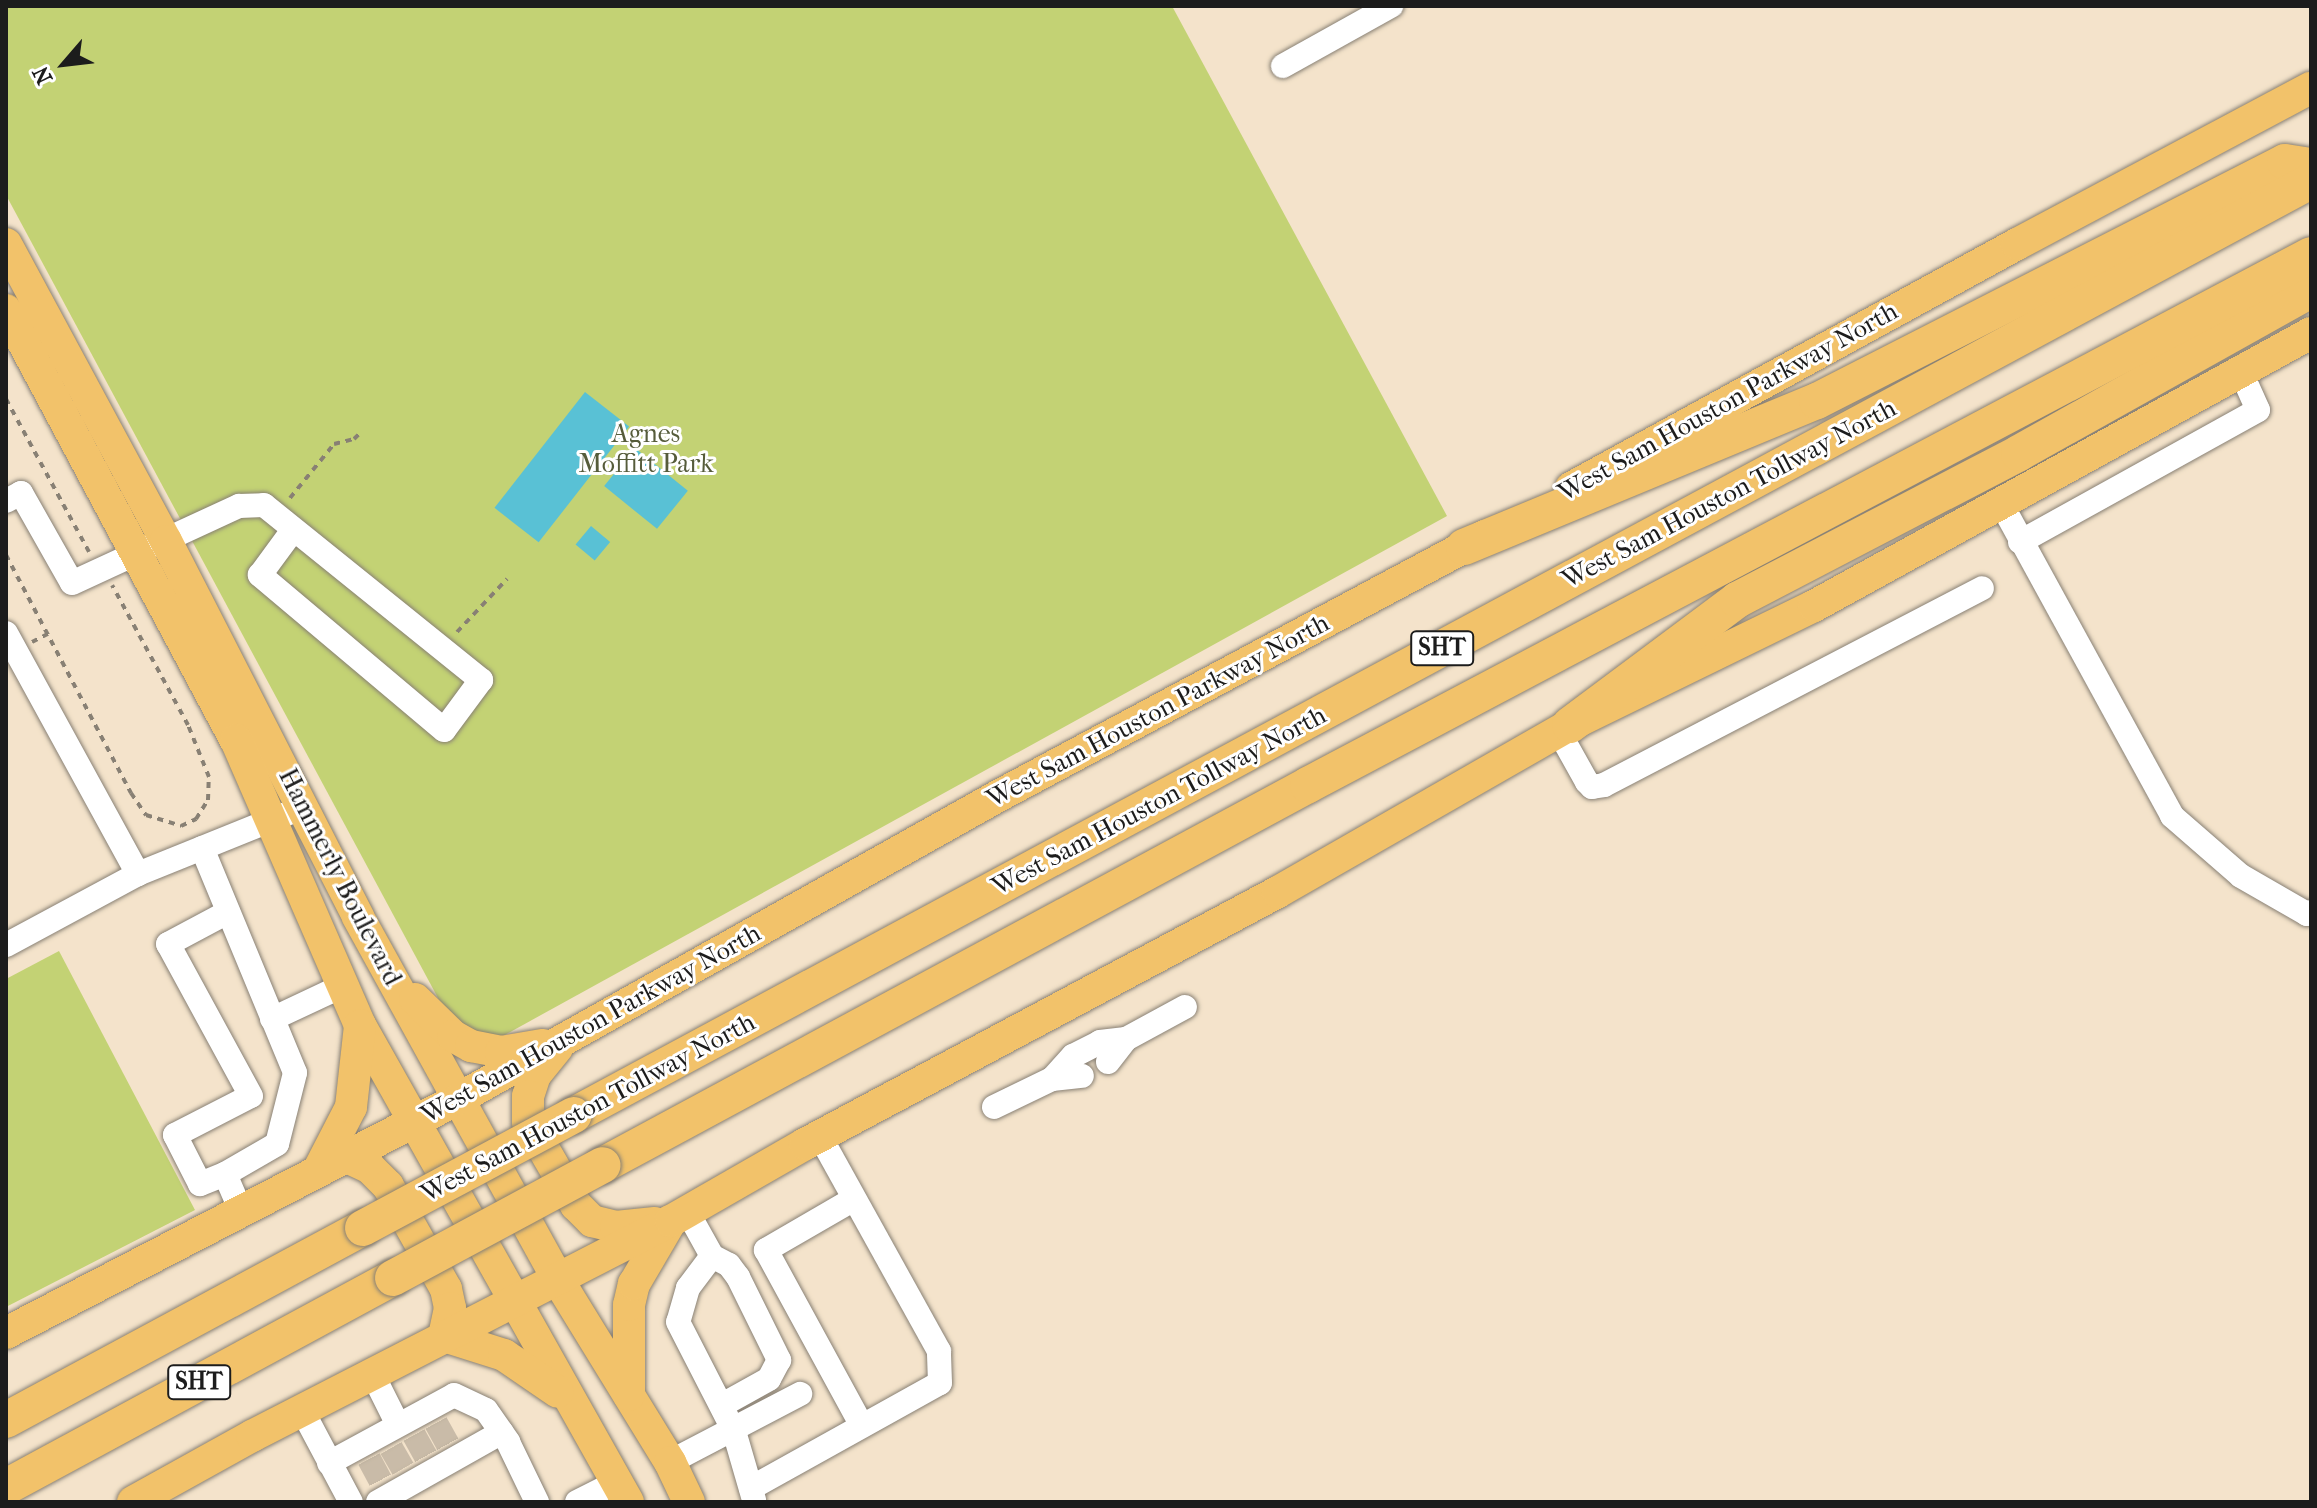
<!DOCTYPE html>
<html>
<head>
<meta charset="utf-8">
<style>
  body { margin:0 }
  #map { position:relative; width:2317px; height:1508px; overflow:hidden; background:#f4e3cb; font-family:"IM FELL French Canon",serif }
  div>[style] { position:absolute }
  .green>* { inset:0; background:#c3d274 }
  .water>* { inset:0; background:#59c1d5; transform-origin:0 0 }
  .minor-tunnel>* { height:24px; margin-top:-12px; transform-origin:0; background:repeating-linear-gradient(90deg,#c9bba8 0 24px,transparent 0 36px) }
  .path>* { height:4px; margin-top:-2px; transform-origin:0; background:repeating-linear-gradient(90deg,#888074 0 6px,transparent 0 12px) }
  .roads { filter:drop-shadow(0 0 2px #888074) drop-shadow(0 0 2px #888074) }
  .minor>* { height:24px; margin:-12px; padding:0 12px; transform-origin:12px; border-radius:12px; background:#fff }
  .major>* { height:32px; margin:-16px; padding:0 16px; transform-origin:16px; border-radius:16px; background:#f2c26a }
  .highway>* { height:36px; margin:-18px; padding:0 18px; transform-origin:18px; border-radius:18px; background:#f2c26a }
  .bridges { filter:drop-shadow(0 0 2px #888074) drop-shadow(0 0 2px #888074) }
  .highway-bridge>* { height:36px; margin:-18px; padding:0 18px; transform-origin:18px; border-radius:18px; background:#f2c26a }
  span { translate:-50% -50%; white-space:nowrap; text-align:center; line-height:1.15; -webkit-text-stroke:6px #fff; paint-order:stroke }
  .shield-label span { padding:2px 6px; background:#fff; border:2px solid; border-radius:6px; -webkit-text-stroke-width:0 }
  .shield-label { font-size:24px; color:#1c1c1c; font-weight:700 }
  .street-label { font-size:26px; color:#1c1c1c }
  .park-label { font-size:26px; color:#565c3b }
  .frame { position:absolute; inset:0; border:8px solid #1c1c1c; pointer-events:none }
  .north { position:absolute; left:24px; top:24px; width:80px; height:80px; -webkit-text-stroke:6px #fff; paint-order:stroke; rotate:242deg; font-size:22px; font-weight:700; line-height:32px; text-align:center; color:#1c1c1c }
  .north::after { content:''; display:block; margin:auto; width:28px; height:36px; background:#1c1c1c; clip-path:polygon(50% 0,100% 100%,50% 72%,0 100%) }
</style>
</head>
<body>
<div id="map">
  <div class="green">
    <i style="clip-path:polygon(6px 6px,1172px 6px,1447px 516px,492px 1042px,452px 1024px,6px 195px)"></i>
    <i style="clip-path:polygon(59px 951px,195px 1210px,6px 1307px,6px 979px)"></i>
  </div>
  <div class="water">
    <i style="left:585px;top:392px;width:56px;height:147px;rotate:38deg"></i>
    <i style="left:635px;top:448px;width:68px;height:49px;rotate:39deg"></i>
    <i style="left:591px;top:526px;width:25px;height:24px;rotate:40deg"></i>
  </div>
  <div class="minor-tunnel">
    <i style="left:436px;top:1423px;width:25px;rotate:61deg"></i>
    <i style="left:414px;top:1435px;width:25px;rotate:61deg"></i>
    <i style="left:391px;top:1448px;width:24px;rotate:60deg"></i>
    <i style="left:369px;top:1459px;width:26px;rotate:62deg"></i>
  </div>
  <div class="path">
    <i style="left:6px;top:399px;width:174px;rotate:61.5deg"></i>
    <i style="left:290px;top:498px;width:70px;rotate:-50.8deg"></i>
    <i style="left:334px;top:444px;width:21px;rotate:-14deg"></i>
    <i style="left:354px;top:439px;width:7px;rotate:-45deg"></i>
    <i style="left:6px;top:555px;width:269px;rotate:62.3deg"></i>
    <i style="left:131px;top:793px;width:27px;rotate:56deg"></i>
    <i style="left:146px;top:815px;width:37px;rotate:17deg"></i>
    <i style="left:181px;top:826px;width:17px;rotate:-25deg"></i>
    <i style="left:196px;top:819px;width:22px;rotate:-58deg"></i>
    <i style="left:208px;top:800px;width:23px;rotate:-88deg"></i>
    <i style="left:209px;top:777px;width:56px;rotate:-112deg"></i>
    <i style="left:188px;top:725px;width:159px;rotate:-118.5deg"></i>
    <i style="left:457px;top:632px;width:73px;rotate:-46.7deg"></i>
    <i style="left:32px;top:642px;width:18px;rotate:-27deg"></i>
  </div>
  <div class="roads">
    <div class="minor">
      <i style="left:1283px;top:66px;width:124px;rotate:-29.1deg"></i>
      <i style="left:6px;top:501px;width:17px;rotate:-28deg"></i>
      <i style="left:21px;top:493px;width:103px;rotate:60.5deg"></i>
      <i style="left:72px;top:583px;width:184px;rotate:-24.8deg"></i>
      <i style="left:239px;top:506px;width:25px;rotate:-2deg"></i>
      <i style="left:264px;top:505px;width:279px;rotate:38.9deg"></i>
      <i style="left:481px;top:680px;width:62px;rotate:126.5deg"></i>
      <i style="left:444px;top:730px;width:241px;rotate:-139.9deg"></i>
      <i style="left:260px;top:575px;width:56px;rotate:-53.7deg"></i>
      <i style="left:2002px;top:505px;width:354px;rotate:61.3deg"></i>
      <i style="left:2172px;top:816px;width:91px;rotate:41deg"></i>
      <i style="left:2241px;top:876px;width:76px;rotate:29.9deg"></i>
      <i style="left:2307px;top:914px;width:4px;rotate:-27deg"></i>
      <i style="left:2020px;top:542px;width:272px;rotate:-29deg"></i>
      <i style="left:2258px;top:410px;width:42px;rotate:-114.1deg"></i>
      <i style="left:6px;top:633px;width:275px;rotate:61.3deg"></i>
      <i style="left:138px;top:874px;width:150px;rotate:151.7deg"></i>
      <i style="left:1559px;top:732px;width:57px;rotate:60.8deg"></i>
      <i style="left:1587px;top:782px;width:7px;rotate:45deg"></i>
      <i style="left:1592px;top:787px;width:12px;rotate:-9deg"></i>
      <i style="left:1604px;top:785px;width:426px;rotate:-27.5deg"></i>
      <i style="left:202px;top:848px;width:243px;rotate:67.5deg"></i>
      <i style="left:295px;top:1073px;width:73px;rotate:104.2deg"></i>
      <i style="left:277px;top:1144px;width:60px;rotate:150deg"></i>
      <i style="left:225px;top:1174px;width:40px;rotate:66.6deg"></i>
      <i style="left:138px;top:874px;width:179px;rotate:-22deg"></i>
      <i style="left:272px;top:1019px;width:75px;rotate:-25.2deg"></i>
      <i style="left:1108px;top:1062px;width:29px;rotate:-52deg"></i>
      <i style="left:1126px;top:1039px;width:67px;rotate:-28.5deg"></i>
      <i style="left:1052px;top:1079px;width:31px;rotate:-48deg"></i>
      <i style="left:1073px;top:1056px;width:30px;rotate:-27deg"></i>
      <i style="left:1100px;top:1042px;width:26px;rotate:-7deg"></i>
      <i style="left:994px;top:1107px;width:64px;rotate:-25.8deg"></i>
      <i style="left:1052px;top:1079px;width:30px;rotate:-6deg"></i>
      <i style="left:225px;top:1174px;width:27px;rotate:158deg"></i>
      <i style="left:200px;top:1184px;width:55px;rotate:-117deg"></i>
      <i style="left:175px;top:1135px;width:85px;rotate:-27.2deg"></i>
      <i style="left:251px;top:1096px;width:173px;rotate:-118.6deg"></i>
      <i style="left:168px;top:944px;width:68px;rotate:-28.1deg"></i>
      <i style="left:854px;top:1199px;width:102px;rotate:149.9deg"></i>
      <i style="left:766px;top:1250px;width:200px;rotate:61.4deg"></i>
      <i style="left:687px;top:1211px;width:51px;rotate:60.9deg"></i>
      <i style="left:712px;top:1256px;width:40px;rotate:127deg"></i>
      <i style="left:688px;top:1288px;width:35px;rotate:106deg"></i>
      <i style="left:678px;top:1322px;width:123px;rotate:62.8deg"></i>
      <i style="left:734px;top:1431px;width:72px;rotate:73.8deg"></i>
      <i style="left:712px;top:1256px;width:19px;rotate:28deg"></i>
      <i style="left:729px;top:1265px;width:15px;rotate:53deg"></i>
      <i style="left:738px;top:1277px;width:93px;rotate:63.7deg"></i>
      <i style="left:779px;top:1360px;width:21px;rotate:118deg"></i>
      <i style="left:769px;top:1379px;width:54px;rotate:151deg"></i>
      <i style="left:372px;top:1373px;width:58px;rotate:63.4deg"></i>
      <i style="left:302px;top:1410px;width:104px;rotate:62deg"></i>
      <i style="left:670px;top:1462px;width:147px;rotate:-27.6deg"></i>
      <i style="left:329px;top:1463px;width:142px;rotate:-28.5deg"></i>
      <i style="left:454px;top:1395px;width:35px;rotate:25deg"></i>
      <i style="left:486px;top:1410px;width:39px;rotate:55deg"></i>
      <i style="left:508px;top:1442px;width:67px;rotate:64.2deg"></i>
      <i style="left:751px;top:1488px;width:216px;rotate:-29.1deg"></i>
      <i style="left:940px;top:1383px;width:32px;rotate:-92deg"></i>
      <i style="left:939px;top:1351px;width:246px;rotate:-119deg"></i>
      <i style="left:378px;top:1502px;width:142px;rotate:-29.4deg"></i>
      <i style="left:577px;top:1502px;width:45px;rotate:-26.6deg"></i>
    </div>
    <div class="major">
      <i style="left:6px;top:244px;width:337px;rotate:61.7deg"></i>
      <i style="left:166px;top:541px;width:422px;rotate:62.9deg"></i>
      <i style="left:358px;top:917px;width:414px;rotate:61.1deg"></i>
      <i style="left:558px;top:1280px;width:214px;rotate:58.4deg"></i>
      <i style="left:670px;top:1462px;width:44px;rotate:64.6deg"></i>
      <i style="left:6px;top:310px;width:488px;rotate:61.9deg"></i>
      <i style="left:236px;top:740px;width:311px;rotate:66.5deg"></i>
      <i style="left:360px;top:1025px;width:547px;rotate:60.67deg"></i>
      <i style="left:1571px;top:488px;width:508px;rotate:-28.68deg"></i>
      <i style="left:2017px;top:244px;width:333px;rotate:-28deg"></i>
      <i style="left:415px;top:999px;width:53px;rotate:44.2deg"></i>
      <i style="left:453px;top:1036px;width:21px;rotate:29deg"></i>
      <i style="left:471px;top:1046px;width:31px;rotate:11deg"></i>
      <i style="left:501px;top:1052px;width:43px;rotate:-9.5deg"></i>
      <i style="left:557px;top:1048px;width:35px;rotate:129deg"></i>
      <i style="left:535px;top:1075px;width:22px;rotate:108deg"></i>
      <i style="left:528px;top:1096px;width:26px;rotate:90deg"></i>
      <i style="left:528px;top:1122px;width:96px;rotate:60deg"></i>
      <i style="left:576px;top:1205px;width:23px;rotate:45deg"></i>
      <i style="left:592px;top:1221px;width:25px;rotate:14deg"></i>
      <i style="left:616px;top:1227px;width:39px;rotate:-6deg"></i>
      <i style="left:349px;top:1158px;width:23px;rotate:25deg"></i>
      <i style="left:370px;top:1168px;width:25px;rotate:45deg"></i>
      <i style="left:388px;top:1186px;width:118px;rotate:60.6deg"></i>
      <i style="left:446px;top:1289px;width:19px;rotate:78deg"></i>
      <i style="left:450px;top:1308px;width:29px;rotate:102deg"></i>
      <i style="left:318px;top:1171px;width:72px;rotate:-62.7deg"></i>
      <i style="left:351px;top:1107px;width:82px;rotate:-83.7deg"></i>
      <i style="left:6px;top:1333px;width:509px;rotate:-27.37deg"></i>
      <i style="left:458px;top:1099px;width:621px;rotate:-29.29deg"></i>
      <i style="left:1000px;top:795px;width:550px;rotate:-28.1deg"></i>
      <i style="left:444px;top:1336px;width:63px;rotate:17.6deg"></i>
      <i style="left:504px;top:1355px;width:65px;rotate:34.4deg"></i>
      <i style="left:629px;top:1395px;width:90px;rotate:-90deg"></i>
      <i style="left:629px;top:1305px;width:22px;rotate:-77deg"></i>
      <i style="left:634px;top:1284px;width:73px;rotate:-59.6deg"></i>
      <i style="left:133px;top:1502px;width:136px;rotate:-29deg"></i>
      <i style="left:252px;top:1436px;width:471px;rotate:-27.2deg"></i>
      <i style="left:671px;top:1221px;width:155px;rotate:-29.9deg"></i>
      <i style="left:805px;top:1144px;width:536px;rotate:-28.05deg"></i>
      <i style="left:1278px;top:892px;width:336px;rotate:-29.8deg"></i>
      <i style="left:1570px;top:725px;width:271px;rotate:-26deg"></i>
      <i style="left:1814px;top:606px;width:567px;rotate:-28.78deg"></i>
    </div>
    <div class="highway">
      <i style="left:1464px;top:547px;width:382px;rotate:-22.5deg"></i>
      <i style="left:1817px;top:401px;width:525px;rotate:-27.05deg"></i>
      <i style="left:2285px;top:162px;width:26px;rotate:9deg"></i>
      <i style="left:1570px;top:725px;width:209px;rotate:-36.8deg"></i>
      <i style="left:1737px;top:600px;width:318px;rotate:-27.5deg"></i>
      <i style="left:2019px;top:453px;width:334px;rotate:-29.2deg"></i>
      <i style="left:574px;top:1115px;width:1972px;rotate:-28.27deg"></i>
      <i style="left:603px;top:1165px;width:801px;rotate:-28.32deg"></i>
      <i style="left:1308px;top:785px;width:1134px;rotate:-27.85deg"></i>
      <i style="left:6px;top:1420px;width:405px;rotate:-28.3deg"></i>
      <i style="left:6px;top:1487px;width:440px;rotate:-28.4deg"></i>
    </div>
  </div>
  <div class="bridges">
    <div class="highway-bridge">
      <i style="left:363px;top:1228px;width:239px;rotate:-28.2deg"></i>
      <i style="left:393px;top:1278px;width:238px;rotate:-28.3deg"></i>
    </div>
  </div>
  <div class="shield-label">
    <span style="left:1442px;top:648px">SHT</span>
    <span style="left:199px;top:1382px">SHT</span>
  </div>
  <div class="street-label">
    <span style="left:1728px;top:402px;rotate:-29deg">West Sam Houston Parkway North</span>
    <span style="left:1729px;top:494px;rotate:-28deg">West Sam Houston Tollway North</span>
    <span style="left:1158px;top:711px;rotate:-28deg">West Sam Houston Parkway North</span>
    <span style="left:1159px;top:801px;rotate:-28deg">West Sam Houston Tollway North</span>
    <span style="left:340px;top:877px;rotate:63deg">Hammerly Boulevard</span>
    <span style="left:591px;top:1024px;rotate:-29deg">West Sam Houston Parkway North</span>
    <span style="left:588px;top:1108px;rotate:-28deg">West Sam Houston Tollway North</span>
  </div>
  <div class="park-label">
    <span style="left:646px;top:449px">Agnes<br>Moffitt Park</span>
  </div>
  <div class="frame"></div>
  <div class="north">N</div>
</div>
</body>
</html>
